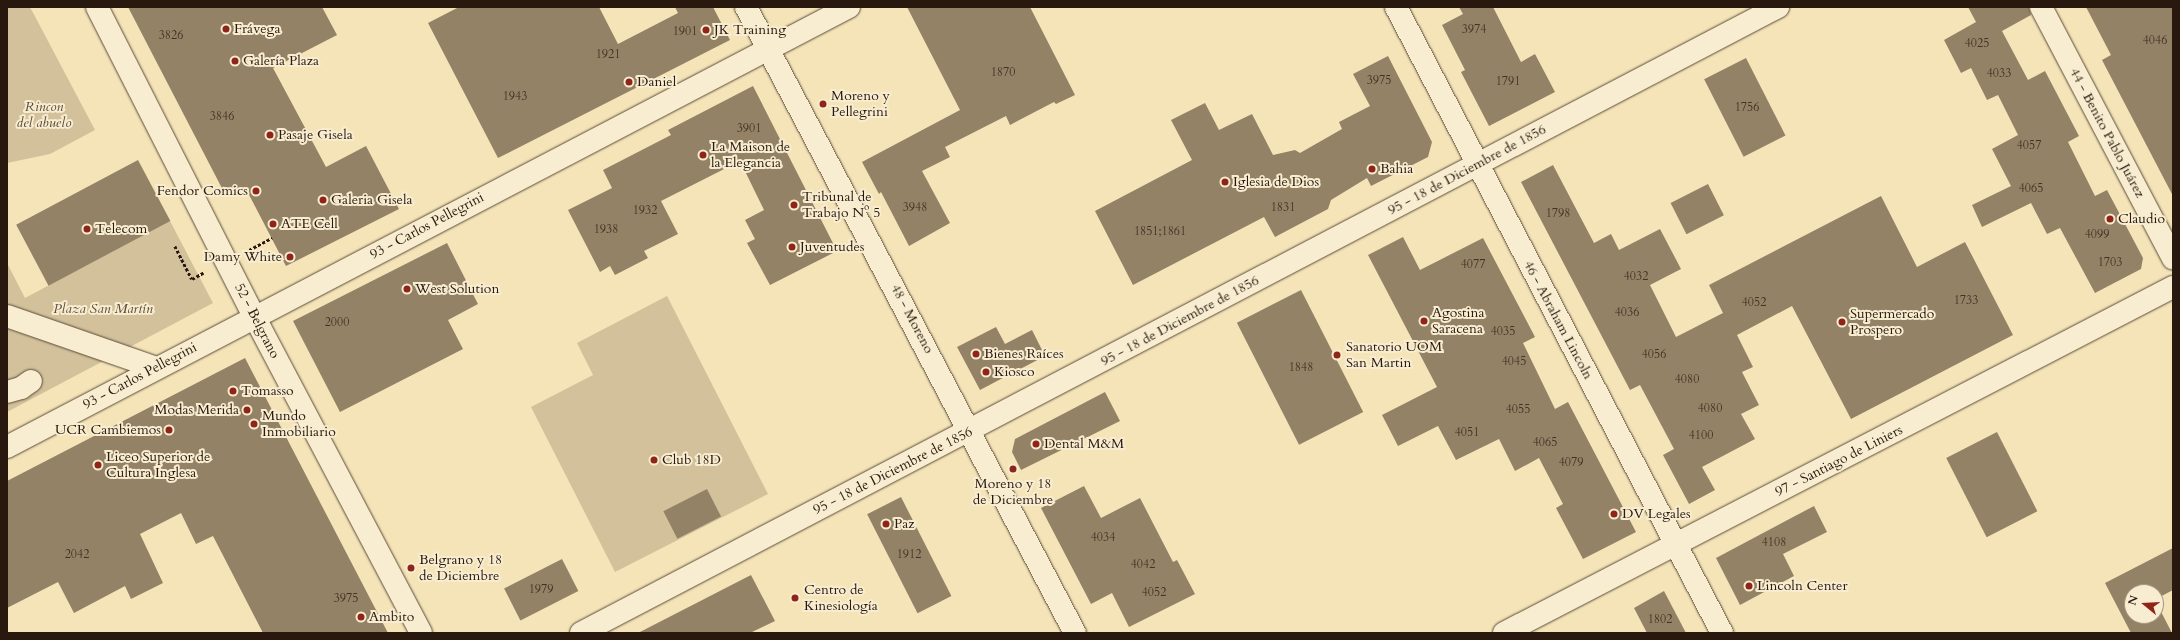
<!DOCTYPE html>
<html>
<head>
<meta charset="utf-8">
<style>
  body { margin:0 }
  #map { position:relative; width:2180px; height:640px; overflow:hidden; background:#f5e4b8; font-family:Cardo,serif }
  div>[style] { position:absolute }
  .green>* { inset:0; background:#d2c19b }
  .building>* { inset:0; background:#938266; transform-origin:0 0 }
  .path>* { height:2.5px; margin-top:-1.25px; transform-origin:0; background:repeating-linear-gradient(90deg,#28180e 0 3px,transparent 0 5px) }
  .roads { filter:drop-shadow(0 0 1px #5b4b38) drop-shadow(0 0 1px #5b4b38) }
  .minor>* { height:22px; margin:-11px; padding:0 11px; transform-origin:11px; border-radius:11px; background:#f8edd1 }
  .dots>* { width:11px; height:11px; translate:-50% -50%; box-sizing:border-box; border:2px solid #f8edd1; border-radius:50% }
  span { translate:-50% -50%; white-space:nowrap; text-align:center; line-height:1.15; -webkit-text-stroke:4px #f8edd1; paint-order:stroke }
  .number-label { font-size:12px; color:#433224 }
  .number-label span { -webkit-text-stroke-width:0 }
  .poi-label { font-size:14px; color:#28180e }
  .left { translate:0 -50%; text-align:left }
  .right { translate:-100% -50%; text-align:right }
  .park-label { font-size:14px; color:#5b4b38; font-style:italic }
  .street-label { font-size:14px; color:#28180e }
  .frame { position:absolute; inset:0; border:8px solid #28180e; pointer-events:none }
  .north { position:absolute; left:2124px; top:584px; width:40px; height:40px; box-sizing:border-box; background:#f8edd1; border:1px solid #a59883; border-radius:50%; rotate:288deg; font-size:11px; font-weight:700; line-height:16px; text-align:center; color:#28180e }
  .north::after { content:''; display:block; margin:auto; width:14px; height:18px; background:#8f2418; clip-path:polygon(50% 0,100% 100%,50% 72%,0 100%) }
</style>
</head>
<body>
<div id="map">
  <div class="green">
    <i style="clip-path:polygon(7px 7px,30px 7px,95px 130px,50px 154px,7px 163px)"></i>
    <i style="clip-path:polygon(170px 221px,213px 303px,7px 412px,7px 263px,25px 298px)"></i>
    <i style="clip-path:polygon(667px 296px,768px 494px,615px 572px,531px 407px,593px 375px,577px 343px)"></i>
  </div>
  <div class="building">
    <i style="clip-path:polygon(128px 7px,322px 7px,337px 35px,273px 68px,326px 167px,366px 146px,399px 209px,286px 266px,245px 187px,226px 196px)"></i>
    <i style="clip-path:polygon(459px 7px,599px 7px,618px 44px,678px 13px,675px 7px,713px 7px,730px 40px,498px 158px,428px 23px)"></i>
    <i style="clip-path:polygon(907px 7px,1030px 7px,1075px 95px,1056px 104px,1054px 102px,1010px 125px,1006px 116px,945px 147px,950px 157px,922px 171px,950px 223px,909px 246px,881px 192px,879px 194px,862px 162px,960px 110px)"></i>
    <i style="clip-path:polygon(1459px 7px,1493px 7px,1521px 62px,1535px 54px,1555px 92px,1489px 126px,1461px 72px,1465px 70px,1442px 25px,1463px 14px)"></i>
    <i style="clip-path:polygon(1968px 7px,2029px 7px,2031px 15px,2002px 31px,2028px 80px,2045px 71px,2079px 136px,2068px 142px,2095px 196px,2107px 190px,2143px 258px,2141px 269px,2095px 293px,2060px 228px,2047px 234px,2031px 203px,1982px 227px,1972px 205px,2011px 186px,1992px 149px,2018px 135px,1998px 95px,1987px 100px,1971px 68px,1961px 73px,1944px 40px,1976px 22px)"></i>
    <i style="clip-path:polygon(2086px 7px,2173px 7px,2173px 196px,2102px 60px,2111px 55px)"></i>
    <i style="clip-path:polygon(1388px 56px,1432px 142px,1428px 157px,1371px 186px,1367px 178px,1331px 200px,1328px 209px,1275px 237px,1264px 217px,1133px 285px,1095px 211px,1192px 160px,1171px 120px,1205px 103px,1219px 130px,1252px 114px,1273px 155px,1295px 150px,1300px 153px,1342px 129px,1339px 122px,1370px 106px,1353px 74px)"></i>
    <i style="left:1746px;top:58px;width:87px;height:47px;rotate:63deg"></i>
    <i style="clip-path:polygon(753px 86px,837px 251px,770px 285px,747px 243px,755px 239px,745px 220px,764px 210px,740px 161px,661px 201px,678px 234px,644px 251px,648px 258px,615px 275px,610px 266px,600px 272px,568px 210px,612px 188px,603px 170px,671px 135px,668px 130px)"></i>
    <i style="left:138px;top:160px;width:69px;height:138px;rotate:62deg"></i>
    <i style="clip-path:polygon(1553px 165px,1594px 243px,1611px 234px,1619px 250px,1660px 229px,1681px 269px,1650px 285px,1676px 337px,1723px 313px,1709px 285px,1881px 196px,1917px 267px,1965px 242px,2013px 335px,1851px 419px,1792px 306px,1737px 335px,1753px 367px,1742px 372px,1759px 405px,1741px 414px,1755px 439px,1702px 467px,1715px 490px,1689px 504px,1663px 455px,1674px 449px,1640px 385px,1630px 390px,1521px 182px)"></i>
    <i style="left:1708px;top:184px;width:35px;height:42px;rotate:63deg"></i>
    <i style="clip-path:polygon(1403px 237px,1420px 270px,1483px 238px,1535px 337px,1523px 343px,1555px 409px,1568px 402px,1636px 532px,1583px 559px,1556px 508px,1563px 504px,1539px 458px,1515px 471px,1499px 439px,1456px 460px,1438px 426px,1398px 446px,1382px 415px,1437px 387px,1368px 255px)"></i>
    <i style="clip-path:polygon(447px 243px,478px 304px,448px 320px,463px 349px,340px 412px,293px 321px)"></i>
    <i style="left:1301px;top:290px;width:137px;height:72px;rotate:63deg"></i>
    <i style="clip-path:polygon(996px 327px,1005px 344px,1032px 330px,1045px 356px,980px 390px,957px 347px)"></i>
    <i style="clip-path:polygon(245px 358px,388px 633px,263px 633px,213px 536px,196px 544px,181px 513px,140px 534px,163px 583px,131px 599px,125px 586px,74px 613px,58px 582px,7px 608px,7px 481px)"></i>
    <i style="clip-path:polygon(1105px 392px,1120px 421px,1021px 470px,1012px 452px,1015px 439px)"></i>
    <i style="left:1997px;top:432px;width:89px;height:57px;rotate:63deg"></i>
    <i style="clip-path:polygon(1084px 486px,1101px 518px,1140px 498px,1173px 562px,1177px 560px,1195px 594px,1129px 627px,1112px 593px,1091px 604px,1041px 508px)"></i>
    <i style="left:707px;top:489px;width:31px;height:49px;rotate:63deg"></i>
    <i style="left:901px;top:497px;width:111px;height:38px;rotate:63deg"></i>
    <i style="clip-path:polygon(1814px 506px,1827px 532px,1783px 554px,1794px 576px,1740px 605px,1716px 558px)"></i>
    <i style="clip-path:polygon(2173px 548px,2173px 590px,2156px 599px,2156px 592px,2132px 592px,2132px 616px,2156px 616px,2156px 602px,2172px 633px,2131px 633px,2105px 583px)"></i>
    <i style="left:562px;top:559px;width:36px;height:65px;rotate:63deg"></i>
    <i style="clip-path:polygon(751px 575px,775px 621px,750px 633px,638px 633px)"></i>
    <i style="clip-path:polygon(1664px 591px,1686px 633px,1647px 633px,1634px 608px)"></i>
  </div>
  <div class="path">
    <i style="left:175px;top:246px;width:37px;rotate:63deg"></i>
    <i style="left:192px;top:279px;width:13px;rotate:-29deg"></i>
    <i style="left:249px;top:250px;width:26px;rotate:-28deg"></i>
  </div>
  <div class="roads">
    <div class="minor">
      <i style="left:97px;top:7px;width:347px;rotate:63.1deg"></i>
      <i style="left:254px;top:316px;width:358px;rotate:62.2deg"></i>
      <i style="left:746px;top:7px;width:707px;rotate:62.28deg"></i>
      <i style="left:1396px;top:7px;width:706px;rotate:62.49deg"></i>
      <i style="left:2041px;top:7px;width:284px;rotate:62.3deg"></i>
      <i style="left:7px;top:316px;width:158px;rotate:19.2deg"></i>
      <i style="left:7px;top:392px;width:15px;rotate:-16deg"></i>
      <i style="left:21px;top:388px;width:12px;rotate:-35deg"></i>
      <i style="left:7px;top:447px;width:950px;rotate:-27.59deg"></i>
      <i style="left:581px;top:633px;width:1351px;rotate:-27.61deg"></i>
      <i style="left:1504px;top:633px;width:753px;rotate:-27.35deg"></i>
    </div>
  </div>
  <div class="dots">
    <i style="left:226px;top:29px;background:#8f2418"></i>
    <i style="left:706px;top:30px;background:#8f2418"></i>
    <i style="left:235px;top:61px;background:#8f2418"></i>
    <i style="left:629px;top:82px;background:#8f2418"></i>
    <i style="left:823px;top:104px;background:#8f2418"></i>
    <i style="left:270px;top:135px;background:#8f2418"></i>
    <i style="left:703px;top:155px;background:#8f2418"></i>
    <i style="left:1372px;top:169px;background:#8f2418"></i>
    <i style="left:1225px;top:182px;background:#8f2418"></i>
    <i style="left:256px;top:191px;background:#8f2418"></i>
    <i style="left:323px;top:200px;background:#8f2418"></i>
    <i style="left:794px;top:205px;background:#8f2418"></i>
    <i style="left:2110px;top:219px;background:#8f2418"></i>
    <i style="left:273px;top:224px;background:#8f2418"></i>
    <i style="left:87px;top:229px;background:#8f2418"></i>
    <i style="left:792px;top:247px;background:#8f2418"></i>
    <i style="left:290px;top:257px;background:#8f2418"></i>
    <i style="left:407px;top:289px;background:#8f2418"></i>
    <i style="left:1424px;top:321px;background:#8f2418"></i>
    <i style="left:1842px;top:322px;background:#8f2418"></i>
    <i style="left:976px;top:354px;background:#8f2418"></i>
    <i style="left:1337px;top:355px;background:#8f2418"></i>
    <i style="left:986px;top:372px;background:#8f2418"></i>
    <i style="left:233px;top:391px;background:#8f2418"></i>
    <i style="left:247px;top:410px;background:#8f2418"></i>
    <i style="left:254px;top:424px;background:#8f2418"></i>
    <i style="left:169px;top:430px;background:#8f2418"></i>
    <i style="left:1036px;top:444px;background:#8f2418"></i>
    <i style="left:654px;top:460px;background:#8f2418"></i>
    <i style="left:98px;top:465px;background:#8f2418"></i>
    <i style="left:1013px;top:469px;background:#8f2418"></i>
    <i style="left:1614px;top:514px;background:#8f2418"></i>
    <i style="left:886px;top:524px;background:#8f2418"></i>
    <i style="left:411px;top:568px;background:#8f2418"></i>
    <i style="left:1749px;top:586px;background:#8f2418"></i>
    <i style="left:795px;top:598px;background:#8f2418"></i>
    <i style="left:361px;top:617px;background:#8f2418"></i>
  </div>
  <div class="number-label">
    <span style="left:1474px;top:30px">3974</span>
    <span style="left:685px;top:32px">1901</span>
    <span style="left:171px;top:36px">3826</span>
    <span style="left:2155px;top:41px">4046</span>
    <span style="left:1977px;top:44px">4025</span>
    <span style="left:608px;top:55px">1921</span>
    <span style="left:1003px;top:73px">1870</span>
    <span style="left:1999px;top:74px">4033</span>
    <span style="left:1379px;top:81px">3975</span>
    <span style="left:1508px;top:82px">1791</span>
    <span style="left:515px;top:97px">1943</span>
    <span style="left:1747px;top:108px">1756</span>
    <span style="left:222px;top:117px">3846</span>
    <span style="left:749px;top:129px">3901</span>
    <span style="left:2029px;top:146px">4057</span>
    <span style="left:2031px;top:189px">4065</span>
    <span style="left:915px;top:208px">3948</span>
    <span style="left:1283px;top:208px">1831</span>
    <span style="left:645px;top:211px">1932</span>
    <span style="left:1558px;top:214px">1798</span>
    <span style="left:606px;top:230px">1938</span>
    <span style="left:1160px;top:232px">1851;1861</span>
    <span style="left:2097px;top:235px">4099</span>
    <span style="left:2110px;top:263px">1703</span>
    <span style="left:1473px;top:265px">4077</span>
    <span style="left:1636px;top:277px">4032</span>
    <span style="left:1966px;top:301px">1733</span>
    <span style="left:1754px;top:303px">4052</span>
    <span style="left:1627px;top:313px">4036</span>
    <span style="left:337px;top:323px">2000</span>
    <span style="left:1503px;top:332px">4035</span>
    <span style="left:1654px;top:355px">4056</span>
    <span style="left:1514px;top:362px">4045</span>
    <span style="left:1301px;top:368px">1848</span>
    <span style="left:1687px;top:380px">4080</span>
    <span style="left:1710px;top:409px">4080</span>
    <span style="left:1518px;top:410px">4055</span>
    <span style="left:1467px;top:433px">4051</span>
    <span style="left:1701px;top:436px">4100</span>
    <span style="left:1545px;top:443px">4065</span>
    <span style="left:1571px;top:463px">4079</span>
    <span style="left:1103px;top:538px">4034</span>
    <span style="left:1774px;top:543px">4108</span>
    <span style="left:77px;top:555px">2042</span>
    <span style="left:909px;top:555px">1912</span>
    <span style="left:1143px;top:565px">4042</span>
    <span style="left:541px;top:590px">1979</span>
    <span style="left:1154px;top:593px">4052</span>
    <span style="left:346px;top:599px">3975</span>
    <span style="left:1660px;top:620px">1802</span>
  </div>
  <div class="poi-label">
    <span class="left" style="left:234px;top:29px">Frávega</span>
    <span class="left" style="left:714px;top:30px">JK Training</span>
    <span class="left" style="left:243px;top:61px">Galería Plaza</span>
    <span class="left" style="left:637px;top:82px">Daniel</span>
    <span class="left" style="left:831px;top:104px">Moreno y<br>Pellegrini</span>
    <span class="left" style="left:278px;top:135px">Pasaje Gisela</span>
    <span class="left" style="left:711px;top:155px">La Maison de<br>la Elegancia</span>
    <span class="left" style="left:1380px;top:169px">Bahia</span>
    <span class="left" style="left:1233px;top:182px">Iglesia de Dios</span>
    <span class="right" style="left:248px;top:191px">Fendor Comics</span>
    <span class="left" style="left:802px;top:205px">Tribunal de<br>Trabajo Nº 5</span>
    <span class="left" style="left:331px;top:200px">Galeria Gisela</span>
    <span class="left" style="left:2118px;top:219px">Claudio</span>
    <span class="left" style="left:281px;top:224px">ATE Cell</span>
    <span class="left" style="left:95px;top:229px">Telecom</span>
    <span class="left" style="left:800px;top:247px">Juventudes</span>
    <span class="right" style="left:282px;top:257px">Damy White</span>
    <span class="left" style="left:415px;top:289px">West Solution</span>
    <span class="left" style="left:1432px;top:321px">Agostina<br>Saracena</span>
    <span class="left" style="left:1850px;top:322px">Supermercado<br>Prospero</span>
    <span class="left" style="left:1346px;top:355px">Sanatorio UOM<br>San Martin</span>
    <span class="left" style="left:984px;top:354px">Bienes Raíces</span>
    <span class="left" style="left:994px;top:372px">Kiosco</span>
    <span class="left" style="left:241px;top:391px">Tomasso</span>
    <span class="right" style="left:239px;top:410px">Modas Merida</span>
    <span class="left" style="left:262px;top:424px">Mundo<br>Inmobiliario</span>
    <span class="right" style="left:161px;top:430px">UCR Cambiemos</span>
    <span class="left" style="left:1044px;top:444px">Dental M&amp;M</span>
    <span class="left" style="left:106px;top:465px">Liceo Superior de<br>Cultura Inglesa</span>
    <span class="left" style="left:662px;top:460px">Club 18D</span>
    <span style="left:1013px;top:492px">Moreno y 18<br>de Diciembre</span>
    <span class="left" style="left:1622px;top:514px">DV Legales</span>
    <span class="left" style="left:894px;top:524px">Paz</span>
    <span class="left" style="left:419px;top:568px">Belgrano y 18<br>de Diciembre</span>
    <span class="left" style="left:1757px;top:586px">Lincoln Center</span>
    <span class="left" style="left:804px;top:598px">Centro de<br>Kinesiología</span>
    <span class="left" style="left:369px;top:617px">Ambito</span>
  </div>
  <div class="park-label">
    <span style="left:44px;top:115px">Rincon<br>del abuelo</span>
    <span style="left:103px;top:309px">Plaza San Martín</span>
  </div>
  <div class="street-label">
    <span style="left:2107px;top:133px;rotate:62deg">44 - Benito Pablo Juárez</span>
    <span style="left:1467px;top:170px;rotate:-28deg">95 - 18 de Diciembre de 1856</span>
    <span style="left:427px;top:226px;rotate:-28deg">93 - Carlos Pellegrini</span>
    <span style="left:912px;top:319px;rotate:62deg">48 - Moreno</span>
    <span style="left:1558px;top:320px;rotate:62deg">46 - Abraham Lincoln</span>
    <span style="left:257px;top:321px;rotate:63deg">52 - Belgrano</span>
    <span style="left:1180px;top:321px;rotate:-28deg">95 - 18 de Diciembre de 1856</span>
    <span style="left:140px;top:376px;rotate:-28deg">93 - Carlos Pellegrini</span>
    <span style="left:1839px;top:461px;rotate:-27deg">97 - Santiago de Liniers</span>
    <span style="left:893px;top:471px;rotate:-27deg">95 - 18 de Diciembre de 1856</span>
  </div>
  <div class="frame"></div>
  <div class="north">N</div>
</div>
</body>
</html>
